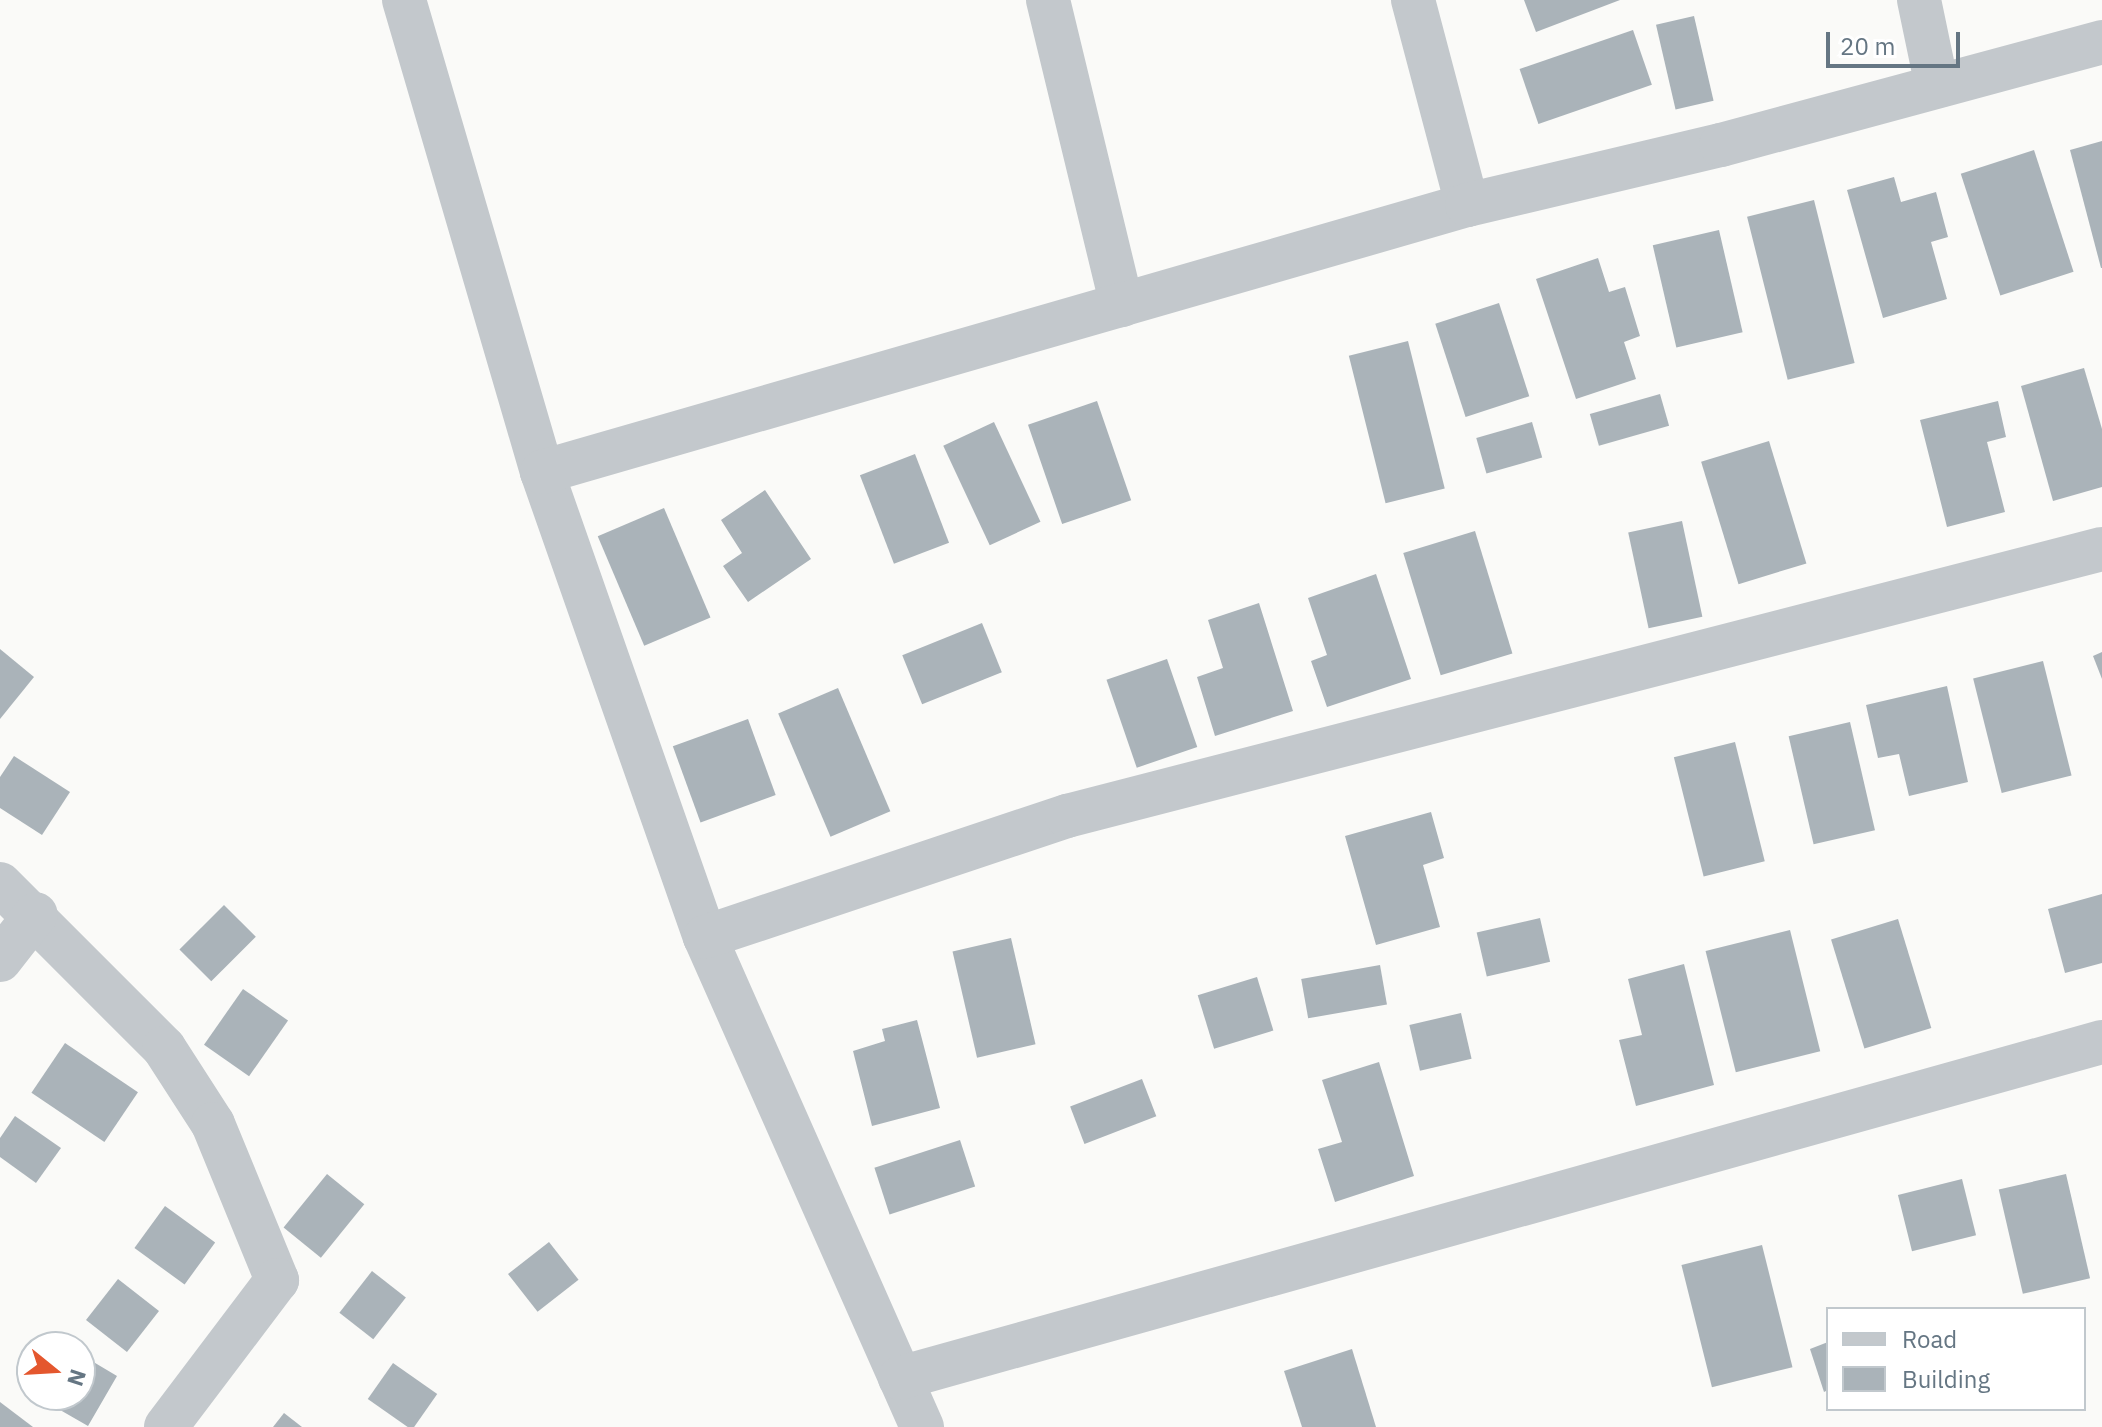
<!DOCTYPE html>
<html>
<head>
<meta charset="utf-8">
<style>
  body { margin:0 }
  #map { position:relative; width:2102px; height:1427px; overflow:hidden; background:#fafaf8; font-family:"IBM Plex Sans",sans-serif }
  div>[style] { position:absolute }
  .building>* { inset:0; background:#aab3b9; transform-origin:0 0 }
  .minor>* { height:44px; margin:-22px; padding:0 22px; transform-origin:22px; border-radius:22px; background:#c3c8cc }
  span { translate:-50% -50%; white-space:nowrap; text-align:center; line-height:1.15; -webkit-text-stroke:8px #fff; paint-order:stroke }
  .legend { position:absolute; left:1826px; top:1307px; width:260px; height:104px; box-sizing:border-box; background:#fff; border:2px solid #c1c8cd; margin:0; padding:10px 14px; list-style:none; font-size:24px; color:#657683 }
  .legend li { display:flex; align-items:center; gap:16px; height:40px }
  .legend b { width:40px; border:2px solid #c1c8cd }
  .north { position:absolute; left:16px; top:1331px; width:80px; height:80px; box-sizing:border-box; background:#fff; border:2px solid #c1c8cd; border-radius:50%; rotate:108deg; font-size:22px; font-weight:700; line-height:32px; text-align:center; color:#657683 }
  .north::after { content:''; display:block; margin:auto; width:28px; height:36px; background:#e4572e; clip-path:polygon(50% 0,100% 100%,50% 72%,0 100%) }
  .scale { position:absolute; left:1826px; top:32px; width:134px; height:36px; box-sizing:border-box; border:4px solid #657683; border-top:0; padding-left:10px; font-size:24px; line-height:28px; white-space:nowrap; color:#657683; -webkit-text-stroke:6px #fff; paint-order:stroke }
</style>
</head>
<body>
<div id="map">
  <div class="building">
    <i style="clip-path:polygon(1524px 0,1620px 0,1536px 32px)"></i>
    <i style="left:1694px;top:16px;width:87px;height:39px;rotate:77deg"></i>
    <i style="left:1633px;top:30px;width:58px;height:120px;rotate:71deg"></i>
    <i style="clip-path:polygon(2102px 141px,2102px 268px,2101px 268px,2070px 150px)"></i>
    <i style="left:2034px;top:150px;width:128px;height:77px;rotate:72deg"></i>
    <i style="clip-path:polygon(1894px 177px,1901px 202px,1936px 192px,1948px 237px,1931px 242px,1947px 299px,1883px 318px,1847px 190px)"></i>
    <i style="left:1814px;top:200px;width:168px;height:69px;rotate:76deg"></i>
    <i style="left:1719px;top:230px;width:105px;height:68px;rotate:77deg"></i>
    <i style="clip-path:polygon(1598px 258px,1609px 292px,1625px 287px,1640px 336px,1624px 342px,1636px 379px,1576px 399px,1536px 279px)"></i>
    <i style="left:1499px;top:303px;width:98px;height:67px;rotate:72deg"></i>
    <i style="left:1408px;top:341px;width:152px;height:61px;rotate:76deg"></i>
    <i style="clip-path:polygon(2084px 368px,2102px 429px,2102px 487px,2053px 501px,2021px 386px)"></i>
    <i style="left:1660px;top:394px;width:33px;height:73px;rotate:74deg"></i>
    <i style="left:1097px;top:401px;width:105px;height:73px;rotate:71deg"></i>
    <i style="clip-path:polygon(1998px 401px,2006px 437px,1987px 442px,2005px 512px,1947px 527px,1920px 420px)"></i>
    <i style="left:994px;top:422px;width:110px;height:56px;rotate:65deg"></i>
    <i style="left:1532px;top:422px;width:37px;height:58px;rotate:74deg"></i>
    <i style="left:1769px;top:441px;width:128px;height:71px;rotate:73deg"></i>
    <i style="left:915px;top:454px;width:95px;height:59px;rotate:69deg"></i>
    <i style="clip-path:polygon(765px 490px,811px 559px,748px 602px,723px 566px,742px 553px,721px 520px)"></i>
    <i style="left:664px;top:508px;width:119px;height:72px;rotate:67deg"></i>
    <i style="left:1682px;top:521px;width:98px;height:55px;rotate:78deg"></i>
    <i style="left:1475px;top:531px;width:128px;height:75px;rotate:73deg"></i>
    <i style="clip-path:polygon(1376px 574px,1411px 679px,1327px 707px,1311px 661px,1327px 655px,1308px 598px)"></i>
    <i style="clip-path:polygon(1259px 603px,1293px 711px,1215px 736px,1197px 677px,1223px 668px,1208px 620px)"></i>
    <i style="left:982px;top:623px;width:53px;height:86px;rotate:68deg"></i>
    <i style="clip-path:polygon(0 649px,34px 677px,0 719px)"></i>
    <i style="clip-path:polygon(2102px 652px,2102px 679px,2093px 656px)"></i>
    <i style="left:1167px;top:659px;width:93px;height:64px;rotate:71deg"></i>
    <i style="left:2043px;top:661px;width:118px;height:72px;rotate:76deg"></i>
    <i style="clip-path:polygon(1947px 686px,1968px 782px,1909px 796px,1899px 754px,1878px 758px,1866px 705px)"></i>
    <i style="left:838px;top:688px;width:134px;height:65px;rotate:67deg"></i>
    <i style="left:748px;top:719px;width:81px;height:80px;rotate:70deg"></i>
    <i style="left:1850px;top:722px;width:111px;height:63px;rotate:77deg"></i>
    <i style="left:1735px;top:742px;width:123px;height:63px;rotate:76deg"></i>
    <i style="clip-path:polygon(14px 756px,70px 792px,42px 835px,0 808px,0 777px)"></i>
    <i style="clip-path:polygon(1431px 812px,1444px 858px,1423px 865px,1440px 927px,1376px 945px,1345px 836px)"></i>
    <i style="clip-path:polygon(2102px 894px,2102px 963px,2065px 973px,2048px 909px)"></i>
    <i style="left:224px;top:905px;width:45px;height:63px;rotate:45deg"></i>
    <i style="left:1540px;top:918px;width:45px;height:65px;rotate:77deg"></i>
    <i style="left:1898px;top:919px;width:114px;height:70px;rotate:73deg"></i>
    <i style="left:1790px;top:930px;width:125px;height:87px;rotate:76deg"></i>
    <i style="left:1011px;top:938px;width:109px;height:60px;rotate:77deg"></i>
    <i style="clip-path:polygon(1684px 964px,1714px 1085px,1636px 1106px,1619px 1040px,1642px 1035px,1628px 979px)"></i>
    <i style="left:1380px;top:965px;width:40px;height:80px;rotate:80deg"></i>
    <i style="left:1257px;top:977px;width:56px;height:62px;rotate:73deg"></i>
    <i style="left:243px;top:989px;width:55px;height:68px;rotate:35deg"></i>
    <i style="left:1461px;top:1013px;width:47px;height:53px;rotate:77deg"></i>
    <i style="clip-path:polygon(917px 1020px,940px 1108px,872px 1126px,853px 1051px,885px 1041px,882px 1029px)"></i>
    <i style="left:65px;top:1043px;width:88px;height:60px;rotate:34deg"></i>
    <i style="clip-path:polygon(1379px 1062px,1414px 1176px,1335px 1202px,1318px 1149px,1342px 1142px,1322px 1080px)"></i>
    <i style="left:1142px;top:1079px;width:40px;height:77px;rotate:69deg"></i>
    <i style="clip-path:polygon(15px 1116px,61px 1148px,36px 1183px,0 1157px,0 1138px)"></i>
    <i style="left:960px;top:1140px;width:49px;height:90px;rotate:72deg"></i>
    <i style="left:327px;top:1174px;width:48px;height:69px;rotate:39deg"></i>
    <i style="left:2066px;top:1174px;width:107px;height:69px;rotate:77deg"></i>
    <i style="left:1962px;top:1179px;width:58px;height:66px;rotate:76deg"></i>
    <i style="left:165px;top:1206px;width:62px;height:52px;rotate:36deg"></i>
    <i style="left:549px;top:1242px;width:48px;height:52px;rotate:52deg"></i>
    <i style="left:1762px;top:1245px;width:126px;height:83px;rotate:76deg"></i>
    <i style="left:372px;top:1271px;width:43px;height:53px;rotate:38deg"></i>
    <i style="left:118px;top:1279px;width:52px;height:52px;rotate:38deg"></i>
    <i style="clip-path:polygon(1828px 1342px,1828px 1390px,1824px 1392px,1810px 1349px)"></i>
    <i style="clip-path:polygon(1352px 1349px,1376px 1427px,1302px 1427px,1284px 1371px)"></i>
    <i style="clip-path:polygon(80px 1354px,117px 1376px,88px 1426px,34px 1395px,80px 1395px)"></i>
    <i style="left:393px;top:1363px;width:54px;height:44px;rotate:35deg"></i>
    <i style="clip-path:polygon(0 1402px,33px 1427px,0 1427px)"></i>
    <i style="clip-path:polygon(284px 1413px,302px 1427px,273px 1427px)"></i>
  </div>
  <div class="minor">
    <i style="left:404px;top:0;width:492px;rotate:73.7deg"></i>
    <i style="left:542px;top:472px;width:493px;rotate:70.7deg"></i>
    <i style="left:705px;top:937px;width:536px;rotate:66.11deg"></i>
    <i style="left:1048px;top:0;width:314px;rotate:76.4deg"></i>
    <i style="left:1413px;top:0;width:212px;rotate:75.2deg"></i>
    <i style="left:1919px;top:0;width:88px;rotate:78.2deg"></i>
    <i style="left:542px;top:472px;width:963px;rotate:-16.1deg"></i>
    <i style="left:1467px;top:205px;width:261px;rotate:-13.3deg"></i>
    <i style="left:1721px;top:145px;width:395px;rotate:-15.1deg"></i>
    <i style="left:0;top:884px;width:232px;rotate:45deg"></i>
    <i style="left:164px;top:1048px;width:90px;rotate:57.2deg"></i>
    <i style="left:213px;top:1124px;width:169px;rotate:67.7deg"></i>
    <i style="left:277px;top:1280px;width:184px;rotate:127.1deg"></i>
    <i style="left:705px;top:937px;width:382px;rotate:-18.5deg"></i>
    <i style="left:1067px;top:816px;width:1069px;rotate:-14.47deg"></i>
    <i style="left:0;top:960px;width:58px;rotate:-52deg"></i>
    <i style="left:900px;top:1378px;width:1248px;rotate:-15.62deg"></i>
  </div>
  <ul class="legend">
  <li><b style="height:10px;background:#c3c8cc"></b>Road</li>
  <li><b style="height:22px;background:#aab3b9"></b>Building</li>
  </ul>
  <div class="north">N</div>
  <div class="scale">20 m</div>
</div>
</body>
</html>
